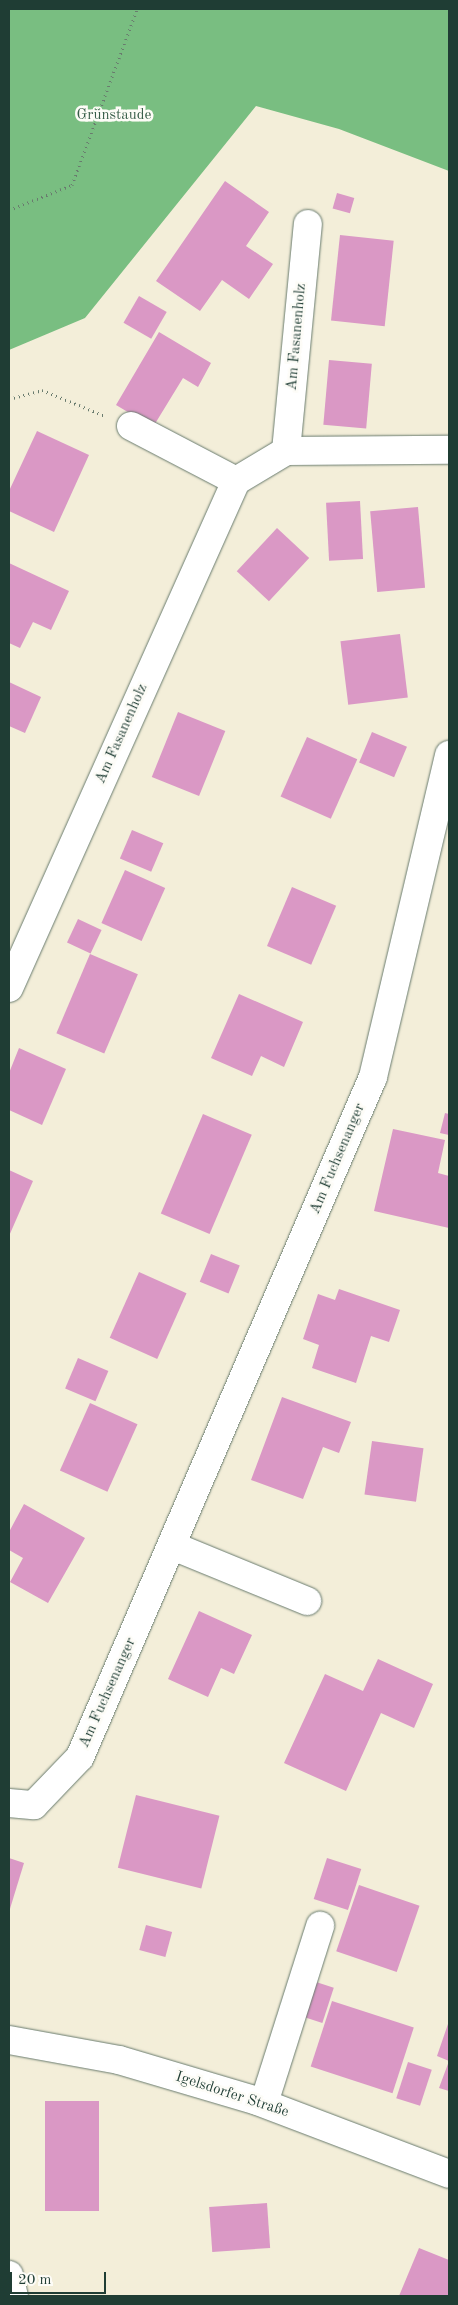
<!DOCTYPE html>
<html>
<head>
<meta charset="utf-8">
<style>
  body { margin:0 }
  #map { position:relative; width:458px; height:2305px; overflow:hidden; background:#f3eed9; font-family:"Old Standard TT",serif }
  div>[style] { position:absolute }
  .forest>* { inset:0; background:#79be81 }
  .building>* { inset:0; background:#da98c5; transform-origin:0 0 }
  .path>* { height:3px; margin-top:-1.5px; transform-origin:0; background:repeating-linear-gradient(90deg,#697b6e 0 1px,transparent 0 5px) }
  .roads { filter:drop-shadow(0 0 1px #697b6e) drop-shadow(0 0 1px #697b6e) }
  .minor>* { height:28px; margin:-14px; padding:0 14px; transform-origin:14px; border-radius:14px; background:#fff }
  span { translate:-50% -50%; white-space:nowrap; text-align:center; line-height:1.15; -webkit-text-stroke:5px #fdfcf7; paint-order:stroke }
  .park-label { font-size:15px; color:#375d48 }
  .street-label { font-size:15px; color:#1f3d34 }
  .frame { position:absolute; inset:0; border:10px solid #1f3d34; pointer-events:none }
  .scale { position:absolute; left:10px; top:2272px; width:96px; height:22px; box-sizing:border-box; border:2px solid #1f3d34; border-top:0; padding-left:6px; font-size:15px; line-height:18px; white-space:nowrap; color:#1f3d34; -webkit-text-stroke:4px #fdfcf7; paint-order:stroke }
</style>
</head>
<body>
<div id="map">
  <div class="forest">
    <i style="clip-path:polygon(9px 9px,449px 9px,449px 171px,339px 129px,256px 106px,85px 318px,9px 350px)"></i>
  </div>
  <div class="building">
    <i style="clip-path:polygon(225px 181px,269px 212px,246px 246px,273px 264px,249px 299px,222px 280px,200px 311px,156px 281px)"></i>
    <i style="left:337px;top:193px;width:18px;height:16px;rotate:16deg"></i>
    <i style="left:340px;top:235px;width:54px;height:86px;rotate:6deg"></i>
    <i style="left:139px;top:296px;width:32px;height:31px;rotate:30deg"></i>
    <i style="clip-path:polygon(159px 332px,211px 363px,198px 387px,183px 378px,153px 427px,116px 405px)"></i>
    <i style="left:329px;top:360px;width:43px;height:65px;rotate:5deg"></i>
    <i style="clip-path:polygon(37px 431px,89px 455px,54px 532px,9px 511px,9px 491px)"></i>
    <i style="left:360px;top:501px;width:58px;height:34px;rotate:87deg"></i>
    <i style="left:418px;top:507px;width:81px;height:48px;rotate:85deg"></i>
    <i style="left:277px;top:528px;width:44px;height:59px;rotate:43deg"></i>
    <i style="clip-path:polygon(9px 563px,69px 591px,51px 630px,33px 622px,20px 648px,9px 643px)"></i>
    <i style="left:400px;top:634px;width:64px;height:60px;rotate:83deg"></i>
    <i style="clip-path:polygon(9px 682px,41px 697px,25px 733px,9px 726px)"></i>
    <i style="left:178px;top:712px;width:51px;height:70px;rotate:22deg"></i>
    <i style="left:372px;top:732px;width:38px;height:33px;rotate:23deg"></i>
    <i style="left:307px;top:737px;width:55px;height:65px;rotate:24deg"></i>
    <i style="left:132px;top:830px;width:34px;height:31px;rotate:23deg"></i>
    <i style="left:125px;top:870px;width:44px;height:58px;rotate:24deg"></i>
    <i style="left:292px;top:887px;width:48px;height:64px;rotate:23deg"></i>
    <i style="left:78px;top:919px;width:26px;height:26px;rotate:25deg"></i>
    <i style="left:90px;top:954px;width:52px;height:86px;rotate:23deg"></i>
    <i style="clip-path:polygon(239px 994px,303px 1022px,284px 1067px,261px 1056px,252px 1076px,211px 1058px)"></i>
    <i style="clip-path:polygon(19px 1048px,66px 1069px,42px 1125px,9px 1110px,9px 1073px)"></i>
    <i style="clip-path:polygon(445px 1113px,449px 1114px,449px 1135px,440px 1133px)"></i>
    <i style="left:203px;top:1114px;width:53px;height:108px;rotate:23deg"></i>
    <i style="clip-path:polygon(393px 1129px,445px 1140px,438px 1173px,449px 1176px,449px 1228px,374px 1211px)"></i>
    <i style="clip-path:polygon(9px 1170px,33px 1181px,9px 1236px)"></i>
    <i style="left:211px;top:1254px;width:31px;height:30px;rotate:22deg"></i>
    <i style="left:139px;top:1272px;width:52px;height:72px;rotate:24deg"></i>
    <i style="clip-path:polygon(339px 1289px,400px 1310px,389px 1342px,371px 1336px,356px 1383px,312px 1368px,319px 1345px,303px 1339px,318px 1294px,335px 1300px)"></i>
    <i style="left:78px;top:1358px;width:33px;height:33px;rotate:23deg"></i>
    <i style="clip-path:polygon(282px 1397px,351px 1422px,339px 1453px,323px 1447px,303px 1499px,251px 1480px)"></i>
    <i style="left:90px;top:1403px;width:52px;height:74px;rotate:24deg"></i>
    <i style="left:372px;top:1441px;width:52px;height:54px;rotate:8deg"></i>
    <i style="clip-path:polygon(24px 1504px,85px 1538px,48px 1603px,10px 1582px,23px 1558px,9px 1550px,9px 1532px)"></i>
    <i style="clip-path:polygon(199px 1611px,252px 1635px,234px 1674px,221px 1668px,208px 1697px,168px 1679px)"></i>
    <i style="clip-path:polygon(378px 1659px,433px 1684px,414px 1728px,381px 1713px,346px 1791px,284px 1763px,325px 1674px,363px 1691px)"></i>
    <i style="left:136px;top:1795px;width:86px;height:75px;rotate:14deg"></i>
    <i style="clip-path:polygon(9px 1858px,24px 1863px,9px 1912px)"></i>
    <i style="left:327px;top:1858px;width:36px;height:43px;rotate:18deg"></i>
    <i style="left:359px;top:1885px;width:64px;height:70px;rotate:19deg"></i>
    <i style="left:146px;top:1925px;width:27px;height:26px;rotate:15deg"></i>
    <i style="left:310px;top:1980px;width:25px;height:37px;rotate:18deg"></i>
    <i style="left:332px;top:2001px;width:86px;height:69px;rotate:18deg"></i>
    <i style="clip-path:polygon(449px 2021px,449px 2091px,439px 2088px,449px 2061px,437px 2056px)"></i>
    <i style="left:408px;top:2062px;width:25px;height:38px;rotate:18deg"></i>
    <i style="left:99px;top:2101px;width:110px;height:54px;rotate:90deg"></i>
    <i style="left:267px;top:2203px;width:45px;height:58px;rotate:86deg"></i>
    <i style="clip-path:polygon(419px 2248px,449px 2260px,449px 2296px,399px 2296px)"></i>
  </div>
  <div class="path">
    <i style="left:9px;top:210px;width:68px;rotate:-21.6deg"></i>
    <i style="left:72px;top:185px;width:188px;rotate:-69.7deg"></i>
    <i style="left:9px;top:399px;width:34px;rotate:-15deg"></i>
    <i style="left:42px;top:390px;width:68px;rotate:22.4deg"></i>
  </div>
  <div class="roads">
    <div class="minor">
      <i style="left:131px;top:426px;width:119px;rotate:27.6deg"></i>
      <i style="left:286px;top:451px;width:228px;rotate:-84.5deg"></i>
      <i style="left:9px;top:988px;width:555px;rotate:-65.88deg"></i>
      <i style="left:236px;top:481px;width:58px;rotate:-31deg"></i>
      <i style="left:286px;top:451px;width:163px;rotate:-0.4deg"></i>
      <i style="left:173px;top:1546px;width:145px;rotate:22.3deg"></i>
      <i style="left:9px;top:1803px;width:25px;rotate:5deg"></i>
      <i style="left:34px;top:1805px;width:66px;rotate:-46.2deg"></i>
      <i style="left:80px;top:1757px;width:740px;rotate:-66.69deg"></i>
      <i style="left:373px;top:1077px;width:331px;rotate:-76.7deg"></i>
      <i style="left:9px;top:2040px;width:112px;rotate:10.3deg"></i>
      <i style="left:119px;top:2060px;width:144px;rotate:16.5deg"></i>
      <i style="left:257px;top:2101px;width:205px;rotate:20.8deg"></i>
      <i style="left:264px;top:2103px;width:186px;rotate:-72.4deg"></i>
      <i style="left:9px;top:2275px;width:22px;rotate:77deg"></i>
    </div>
  </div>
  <div class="park-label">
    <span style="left:114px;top:116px">Grünstaude</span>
  </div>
  <div class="street-label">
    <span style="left:297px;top:337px;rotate:-85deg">Am Fasanenholz</span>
    <span style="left:122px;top:734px;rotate:-66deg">Am Fasanenholz</span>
    <span style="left:338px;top:1159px;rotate:-67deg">Am Fuchsenanger</span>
    <span style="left:108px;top:1693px;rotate:-66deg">Am Fuchsenanger</span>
    <span style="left:232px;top:2095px;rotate:18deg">Igelsdorfer Straße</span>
  </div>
  <div class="frame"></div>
  <div class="scale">20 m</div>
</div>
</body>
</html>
